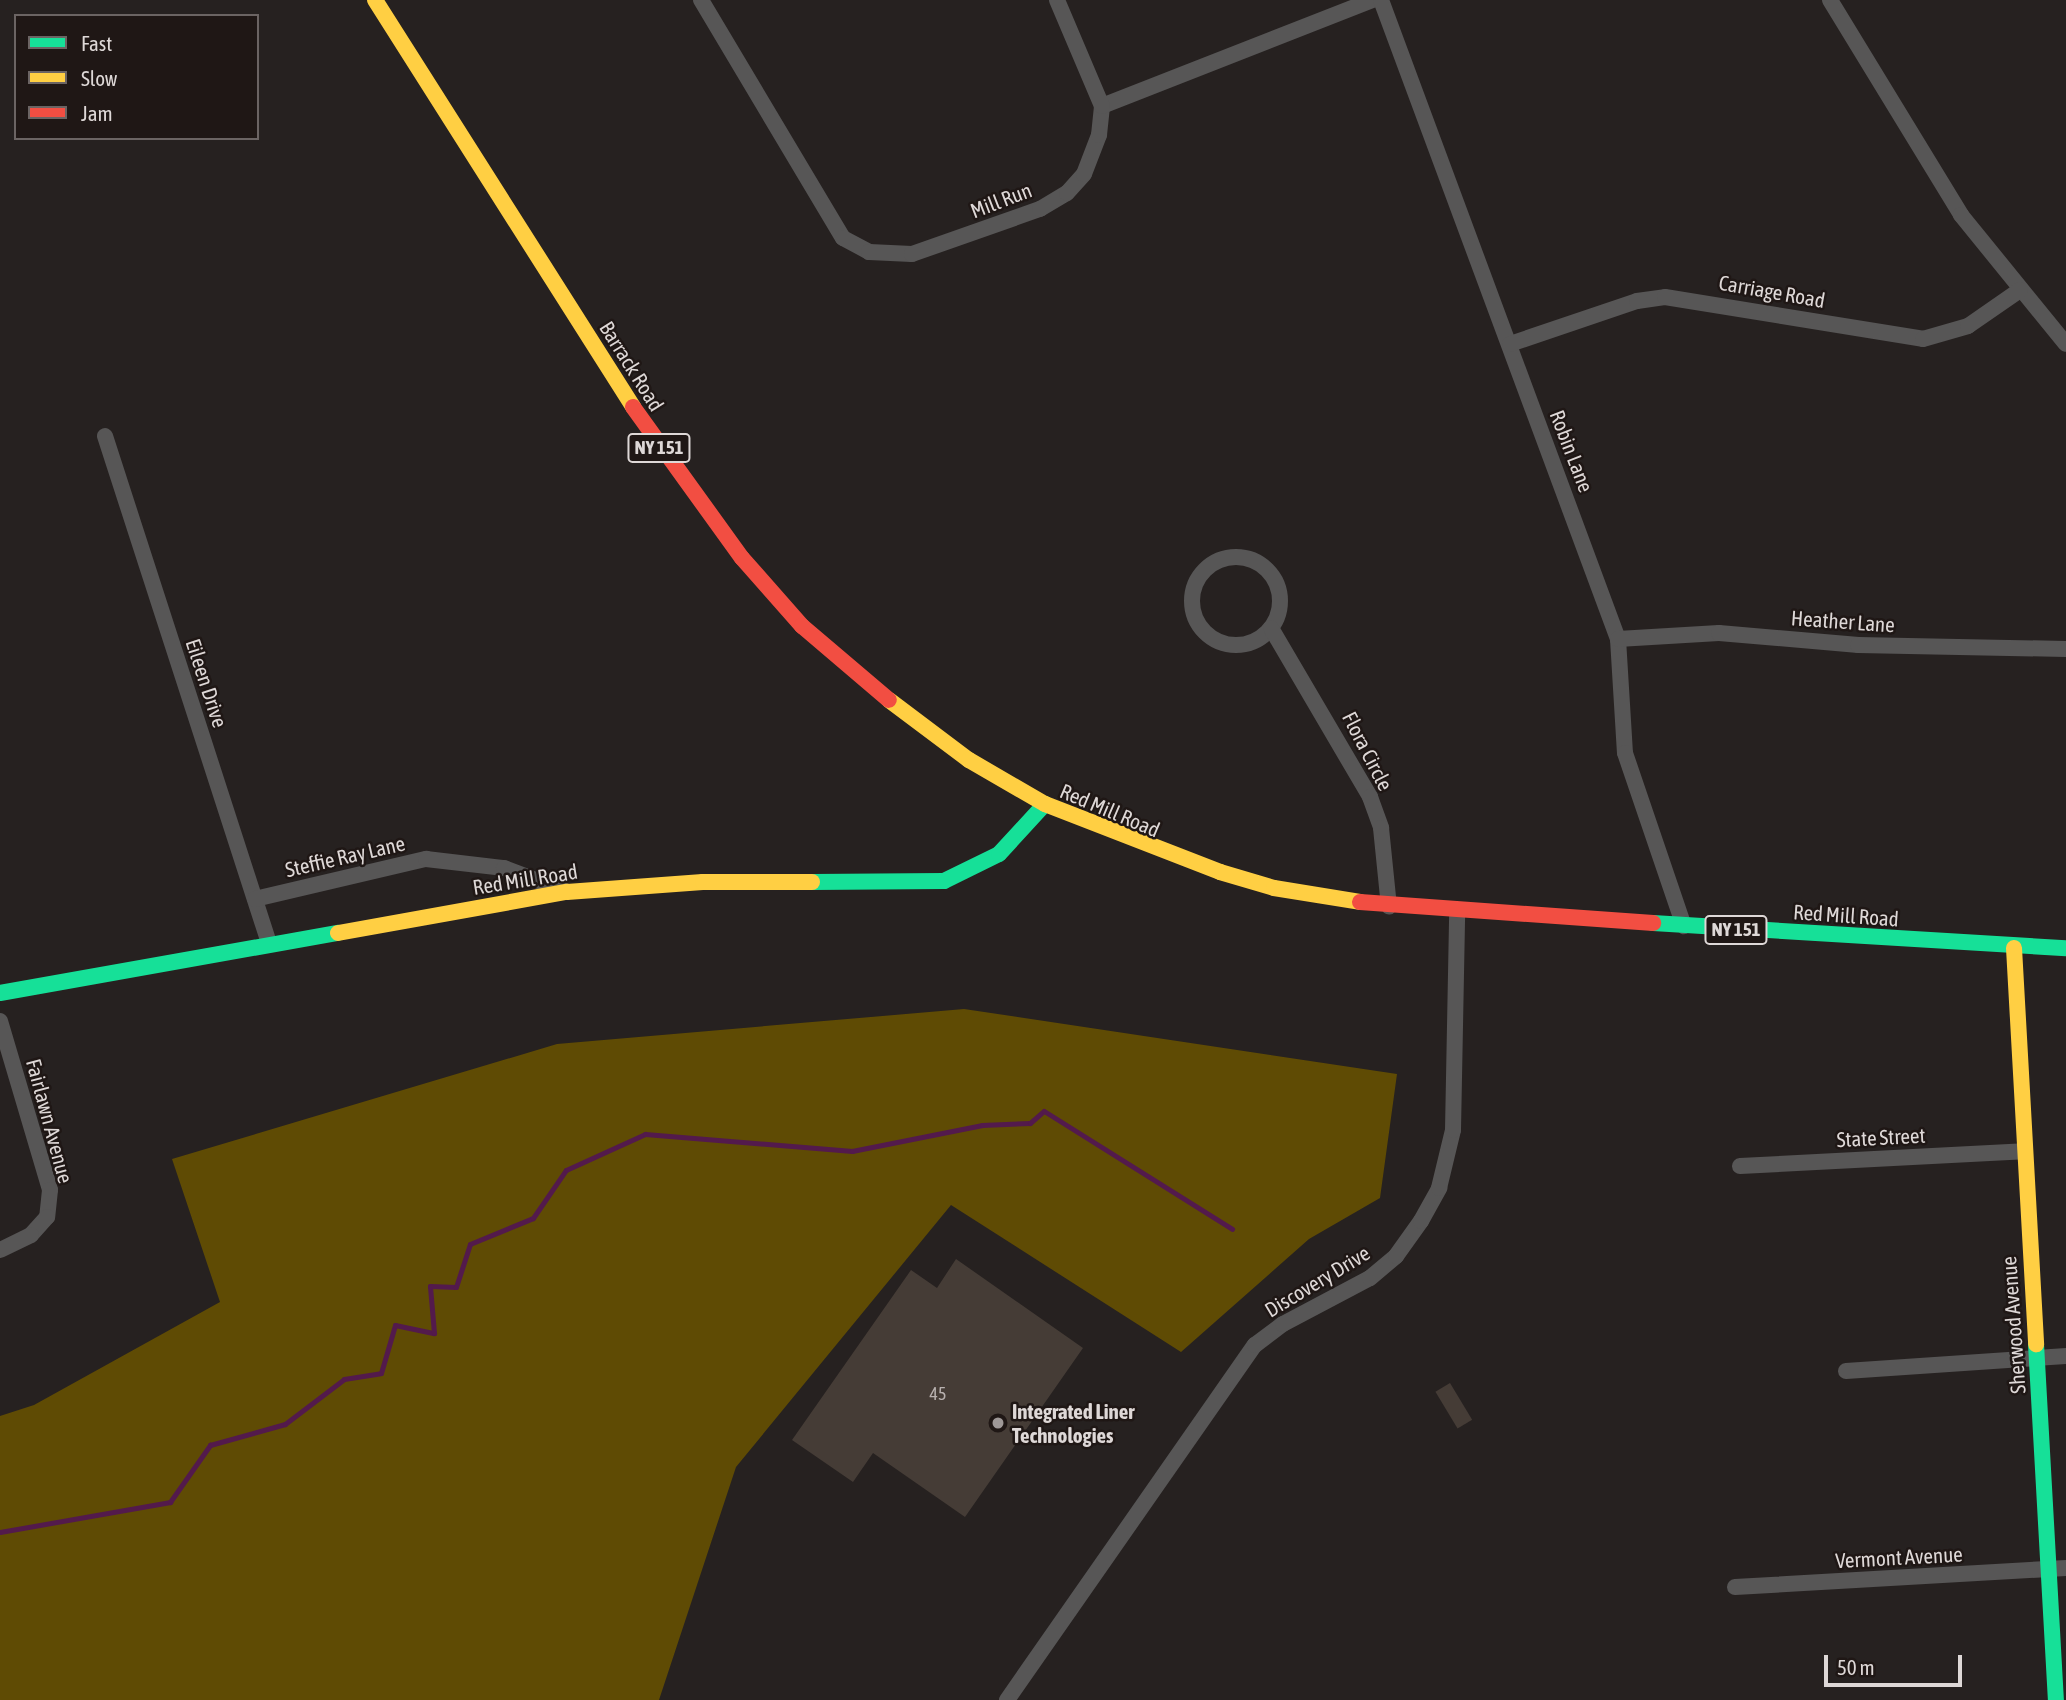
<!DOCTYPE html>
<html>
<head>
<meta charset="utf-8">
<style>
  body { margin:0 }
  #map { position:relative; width:2066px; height:1700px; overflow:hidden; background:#262120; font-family:"Asap Condensed",sans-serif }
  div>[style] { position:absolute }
  .forest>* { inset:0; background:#5f4b04 }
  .stream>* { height:5px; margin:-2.5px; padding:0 2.5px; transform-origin:2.5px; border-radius:2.5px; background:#531a4c }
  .building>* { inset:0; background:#453c36; transform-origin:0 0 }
  .street>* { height:16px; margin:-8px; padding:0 8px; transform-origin:8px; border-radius:8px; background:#575656 }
  .street>.ring { margin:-8px; padding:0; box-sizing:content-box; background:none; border:16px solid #575656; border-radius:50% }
  .fast>* { height:16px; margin:-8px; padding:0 8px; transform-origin:8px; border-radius:8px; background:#16e098 }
  .slow>* { height:16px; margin:-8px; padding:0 8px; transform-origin:8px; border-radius:8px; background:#ffcf43 }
  .jam>* { height:16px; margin:-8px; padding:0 8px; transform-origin:8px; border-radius:8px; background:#f24e42 }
  .dots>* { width:19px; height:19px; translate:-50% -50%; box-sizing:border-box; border:4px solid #1f1715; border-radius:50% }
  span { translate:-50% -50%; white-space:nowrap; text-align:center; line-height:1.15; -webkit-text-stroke:5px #1f1715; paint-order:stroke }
  .number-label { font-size:18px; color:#b8b1af }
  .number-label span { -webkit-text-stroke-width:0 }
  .shield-label span { padding:2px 5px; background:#1f1715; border:2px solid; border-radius:5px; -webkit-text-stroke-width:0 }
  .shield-label { font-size:19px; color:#ded8d7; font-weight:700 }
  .street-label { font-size:21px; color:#ded8d7 }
  .poi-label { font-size:21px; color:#ded8d7; font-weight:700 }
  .left { translate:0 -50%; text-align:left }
  .legend { position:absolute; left:14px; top:14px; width:245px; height:126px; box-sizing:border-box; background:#1f1715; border:2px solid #6b6463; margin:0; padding:9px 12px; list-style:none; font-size:21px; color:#ded8d7 }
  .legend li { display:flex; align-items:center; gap:14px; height:35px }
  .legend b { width:35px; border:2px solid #6b6463 }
  .scale { position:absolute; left:1824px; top:1655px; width:138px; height:32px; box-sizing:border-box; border:4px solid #ded8d7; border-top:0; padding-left:9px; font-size:21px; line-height:24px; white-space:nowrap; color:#ded8d7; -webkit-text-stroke:5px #1f1715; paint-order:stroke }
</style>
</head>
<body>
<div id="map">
  <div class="forest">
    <i style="clip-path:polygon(964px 1009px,1397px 1074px,1380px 1198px,1309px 1239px,1181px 1352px,951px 1205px,736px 1467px,659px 1700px,0 1700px,0 1416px,34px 1405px,220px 1302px,172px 1159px,557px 1044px)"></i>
  </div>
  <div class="stream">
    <i style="left:0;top:1532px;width:173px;rotate:-10deg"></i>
    <i style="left:170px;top:1502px;width:70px;rotate:-54.9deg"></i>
    <i style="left:210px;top:1445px;width:78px;rotate:-15.6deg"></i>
    <i style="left:285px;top:1424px;width:74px;rotate:-37.3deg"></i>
    <i style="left:344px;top:1379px;width:37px;rotate:-9deg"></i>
    <i style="left:381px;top:1373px;width:50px;rotate:-73.7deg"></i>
    <i style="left:395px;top:1325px;width:40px;rotate:12deg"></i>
    <i style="left:434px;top:1333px;width:47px;rotate:-94.9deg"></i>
    <i style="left:430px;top:1286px;width:26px;rotate:2deg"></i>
    <i style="left:456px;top:1287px;width:45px;rotate:-72deg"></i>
    <i style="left:470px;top:1244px;width:68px;rotate:-22.4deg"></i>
    <i style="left:533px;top:1218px;width:58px;rotate:-55.5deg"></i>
    <i style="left:566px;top:1170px;width:87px;rotate:-24.5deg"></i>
    <i style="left:645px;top:1134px;width:208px;rotate:4.7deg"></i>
    <i style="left:852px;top:1151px;width:133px;rotate:-11.3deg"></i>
    <i style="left:982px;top:1125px;width:48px;rotate:-2.4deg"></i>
    <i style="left:1030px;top:1123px;width:18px;rotate:-41deg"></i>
    <i style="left:1044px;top:1111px;width:222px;rotate:32.1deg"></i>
  </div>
  <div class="building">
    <i style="clip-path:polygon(956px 1259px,1083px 1348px,965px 1517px,873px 1453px,853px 1482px,792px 1440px,911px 1270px,937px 1288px)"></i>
    <i style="left:1450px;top:1383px;width:43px;height:17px;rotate:59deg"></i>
  </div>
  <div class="street">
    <i style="left:701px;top:0;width:277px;rotate:59.2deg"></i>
    <i style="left:843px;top:238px;width:30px;rotate:28deg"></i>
    <i style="left:869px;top:252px;width:43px;rotate:2.7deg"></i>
    <i style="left:912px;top:254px;width:136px;rotate:-19.4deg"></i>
    <i style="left:1040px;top:209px;width:31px;rotate:-31deg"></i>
    <i style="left:1067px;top:193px;width:25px;rotate:-48deg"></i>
    <i style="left:1084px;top:174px;width:42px;rotate:-69deg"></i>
    <i style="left:1099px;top:135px;width:29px;rotate:-84deg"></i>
    <i style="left:1102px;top:106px;width:291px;rotate:-21.4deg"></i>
    <i style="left:1057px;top:0;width:115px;rotate:67deg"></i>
    <i style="left:1381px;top:0;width:682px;rotate:69.65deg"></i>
    <i style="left:1618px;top:639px;width:114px;rotate:86.5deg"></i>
    <i style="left:1625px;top:753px;width:183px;rotate:71.2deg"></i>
    <i style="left:1830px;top:0;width:252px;rotate:58.6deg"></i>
    <i style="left:1961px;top:215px;width:166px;rotate:50.9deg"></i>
    <i style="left:1510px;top:344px;width:134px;rotate:-18.7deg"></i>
    <i style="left:1637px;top:301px;width:28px;rotate:-8deg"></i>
    <i style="left:1665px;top:297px;width:261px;rotate:9.2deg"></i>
    <i style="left:1923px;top:339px;width:47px;rotate:-16.1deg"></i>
    <i style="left:1968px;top:326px;width:63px;rotate:-34.7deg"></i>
    <i style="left:105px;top:436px;width:533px;rotate:72.08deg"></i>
    <i class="ring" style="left:1192px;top:557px;width:72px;height:72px"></i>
    <i style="left:1271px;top:628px;width:196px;rotate:59.6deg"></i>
    <i style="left:1370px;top:797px;width:33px;rotate:70deg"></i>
    <i style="left:1381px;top:828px;width:79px;rotate:84.2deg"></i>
    <i style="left:1618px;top:639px;width:101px;rotate:-3.4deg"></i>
    <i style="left:1719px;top:633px;width:140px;rotate:4.9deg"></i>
    <i style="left:1858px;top:645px;width:208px;rotate:1.1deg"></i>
    <i style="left:255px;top:899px;width:176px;rotate:-13.2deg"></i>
    <i style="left:426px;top:859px;width:79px;rotate:6.6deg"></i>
    <i style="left:504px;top:868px;width:65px;rotate:20.7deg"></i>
    <i style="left:0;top:1021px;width:176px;rotate:73.5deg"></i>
    <i style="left:50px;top:1190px;width:27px;rotate:96deg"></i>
    <i style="left:47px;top:1217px;width:24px;rotate:132deg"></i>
    <i style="left:31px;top:1235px;width:34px;rotate:154deg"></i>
    <i style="left:1740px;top:1166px;width:284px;rotate:-3deg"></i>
    <i style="left:1846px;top:1371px;width:221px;rotate:-3.9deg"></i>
    <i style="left:1735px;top:1587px;width:332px;rotate:-3.3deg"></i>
    <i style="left:1007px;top:1700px;width:433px;rotate:-55.1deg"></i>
    <i style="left:1255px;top:1345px;width:35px;rotate:-37deg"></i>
    <i style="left:1283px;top:1324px;width:98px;rotate:-27.9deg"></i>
    <i style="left:1370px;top:1278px;width:34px;rotate:-40deg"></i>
    <i style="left:1396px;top:1256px;width:43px;rotate:-54.5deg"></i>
    <i style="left:1421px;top:1221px;width:38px;rotate:-61deg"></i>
    <i style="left:1439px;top:1188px;width:60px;rotate:-76.4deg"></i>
    <i style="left:1453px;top:1130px;width:216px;rotate:-88.9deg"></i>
  </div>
  <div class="fast">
    <i style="left:812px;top:882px;width:132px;rotate:-0.4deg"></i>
    <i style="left:944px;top:881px;width:61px;rotate:-26.1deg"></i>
    <i style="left:999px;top:854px;width:68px;rotate:-47.4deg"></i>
    <i style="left:1653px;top:923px;width:414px;rotate:3.5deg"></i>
    <i style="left:0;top:993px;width:343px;rotate:-10.1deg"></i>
    <i style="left:2036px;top:1344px;width:357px;rotate:86.8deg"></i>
  </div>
  <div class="slow">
    <i style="left:375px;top:0;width:482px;rotate:57.6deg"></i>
    <i style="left:889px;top:700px;width:100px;rotate:36.9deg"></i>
    <i style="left:969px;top:760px;width:88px;rotate:30.1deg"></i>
    <i style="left:1045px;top:804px;width:188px;rotate:21.2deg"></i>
    <i style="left:1220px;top:872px;width:56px;rotate:16.5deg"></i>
    <i style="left:1274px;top:888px;width:87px;rotate:9.2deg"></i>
    <i style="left:338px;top:933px;width:233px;rotate:-10.2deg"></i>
    <i style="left:567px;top:892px;width:136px;rotate:-4.2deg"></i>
    <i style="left:703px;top:882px;width:109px"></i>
    <i style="left:2014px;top:948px;width:397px;rotate:86.8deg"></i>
  </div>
  <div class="jam">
    <i style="left:633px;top:407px;width:186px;rotate:54.2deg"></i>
    <i style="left:742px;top:558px;width:91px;rotate:48.6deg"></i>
    <i style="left:802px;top:626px;width:114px;rotate:40.4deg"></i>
    <i style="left:1360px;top:902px;width:294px;rotate:4.1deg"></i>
  </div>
  <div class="dots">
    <i style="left:998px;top:1423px;background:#9e9897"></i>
  </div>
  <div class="number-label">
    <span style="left:938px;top:1394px">45</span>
  </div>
  <div class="shield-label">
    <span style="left:659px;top:448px">NY 151</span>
    <span style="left:1736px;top:930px">NY 151</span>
  </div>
  <div class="street-label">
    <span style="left:1001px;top:200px;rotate:-21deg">Mill Run</span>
    <span style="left:1772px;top:291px;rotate:10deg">Carriage Road</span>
    <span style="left:632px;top:366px;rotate:58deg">Barrack Road</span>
    <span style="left:1572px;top:451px;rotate:69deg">Robin Lane</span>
    <span style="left:1843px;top:621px;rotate:4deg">Heather Lane</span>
    <span style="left:207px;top:683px;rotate:72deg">Eileen Drive</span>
    <span style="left:1368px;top:751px;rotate:63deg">Flora Circle</span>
    <span style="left:1110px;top:810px;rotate:23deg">Red Mill Road</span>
    <span style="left:345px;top:856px;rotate:-13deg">Steffie Ray Lane</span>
    <span style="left:525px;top:879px;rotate:-9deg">Red Mill Road</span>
    <span style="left:1846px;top:915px;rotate:4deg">Red Mill Road</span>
    <span style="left:50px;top:1121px;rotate:75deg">Fairlawn Avenue</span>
    <span style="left:1881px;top:1137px;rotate:-3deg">State Street</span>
    <span style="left:1317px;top:1281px;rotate:-31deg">Discovery Drive</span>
    <span style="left:2013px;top:1325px;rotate:-94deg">Sherwood Avenue</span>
    <span style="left:1899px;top:1557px;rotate:-3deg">Vermont Avenue</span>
  </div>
  <div class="poi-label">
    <span class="left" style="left:1012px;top:1423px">Integrated Liner<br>Technologies</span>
  </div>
  <ul class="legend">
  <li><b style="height:9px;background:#16e098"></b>Fast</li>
  <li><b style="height:9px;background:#ffcf43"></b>Slow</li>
  <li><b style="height:9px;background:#f24e42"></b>Jam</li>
  </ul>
  <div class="scale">50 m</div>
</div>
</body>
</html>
